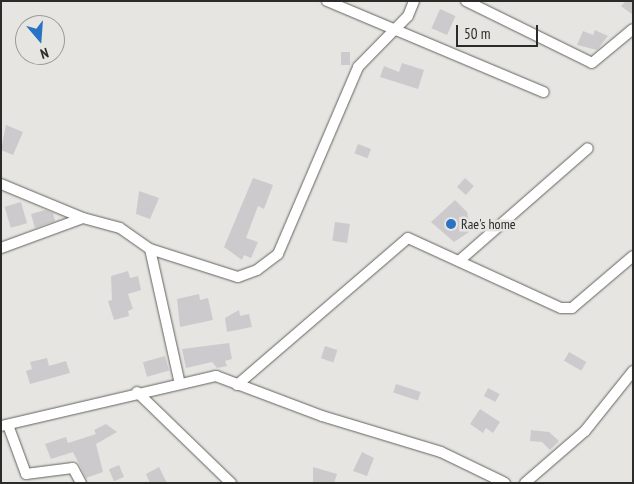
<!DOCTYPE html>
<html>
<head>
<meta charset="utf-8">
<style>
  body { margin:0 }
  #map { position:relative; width:634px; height:484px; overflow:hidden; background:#e6e5e1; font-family:"PT Sans Narrow",sans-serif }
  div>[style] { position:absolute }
  .building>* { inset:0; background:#cdcacd; transform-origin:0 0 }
  .roads { filter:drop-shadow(0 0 1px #63625e) drop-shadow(0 0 1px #63625e) }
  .minor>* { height:10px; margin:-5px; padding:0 5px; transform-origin:5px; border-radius:5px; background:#fff }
  .dots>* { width:14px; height:14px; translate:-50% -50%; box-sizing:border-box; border:2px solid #e6e5e1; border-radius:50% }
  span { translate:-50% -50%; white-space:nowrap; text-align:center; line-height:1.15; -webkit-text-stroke:5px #e6e5e1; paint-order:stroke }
  .poi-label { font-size:14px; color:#2b2b29 }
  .left { translate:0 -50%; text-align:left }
  .frame { position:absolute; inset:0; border:2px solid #2b2b29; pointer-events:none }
  .north { position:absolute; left:15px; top:15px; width:50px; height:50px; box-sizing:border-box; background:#e6e5e1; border:1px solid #9b9b97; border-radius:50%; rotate:162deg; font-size:14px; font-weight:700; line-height:20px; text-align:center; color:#2b2b29 }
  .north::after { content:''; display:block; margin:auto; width:18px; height:22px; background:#2873c3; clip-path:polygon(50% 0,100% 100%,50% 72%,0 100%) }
  .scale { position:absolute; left:456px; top:25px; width:82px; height:22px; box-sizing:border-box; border:2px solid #2b2b29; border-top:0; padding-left:6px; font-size:15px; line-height:18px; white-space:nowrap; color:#2b2b29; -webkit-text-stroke:4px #e6e5e1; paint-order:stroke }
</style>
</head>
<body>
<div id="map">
  <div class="building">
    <i style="clip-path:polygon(626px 1px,633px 1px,633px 15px,621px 6px)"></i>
    <i style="left:440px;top:9px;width:17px;height:21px;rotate:24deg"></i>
    <i style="clip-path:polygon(595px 30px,608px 36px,597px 50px,577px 45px,583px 31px,593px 35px)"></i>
    <i style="left:341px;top:52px;width:9px;height:13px"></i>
    <i style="clip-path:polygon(402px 63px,424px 70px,418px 89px,380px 77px,384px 66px,399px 72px)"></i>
    <i style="clip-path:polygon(6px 125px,23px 132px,13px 155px,1px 150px)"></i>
    <i style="left:358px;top:144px;width:14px;height:10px;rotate:21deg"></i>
    <i style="clip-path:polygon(253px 178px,273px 185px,264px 209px,258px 206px,246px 238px,258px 242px,251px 258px,244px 255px,242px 260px,224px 247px)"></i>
    <i style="left:465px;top:178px;width:12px;height:12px;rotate:42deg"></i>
    <i style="clip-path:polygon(139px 191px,159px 198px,150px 219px,136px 214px)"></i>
    <i style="clip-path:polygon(455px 200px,467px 212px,470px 225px,469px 232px,454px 242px,431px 222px)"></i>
    <i style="left:21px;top:202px;width:22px;height:17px;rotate:74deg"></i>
    <i style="clip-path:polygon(45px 210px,53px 213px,55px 221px,35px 228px,31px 214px)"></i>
    <i style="left:335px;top:222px;width:15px;height:19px;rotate:8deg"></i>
    <i style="clip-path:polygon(128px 271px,130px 278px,138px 276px,141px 290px,128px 294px,133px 309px,128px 311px,129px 316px,114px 320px,108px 301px,112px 300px,111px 276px)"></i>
    <i style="clip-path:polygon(199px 294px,200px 300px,208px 298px,213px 320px,180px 327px,177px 299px)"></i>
    <i style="clip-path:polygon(239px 310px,240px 316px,249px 314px,252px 327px,227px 332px,225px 318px)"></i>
    <i style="clip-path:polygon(229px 343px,232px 359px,225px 361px,227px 366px,217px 368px,212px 362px,186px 368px,182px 349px)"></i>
    <i style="left:325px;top:346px;width:13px;height:13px;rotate:18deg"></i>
    <i style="left:569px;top:352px;width:20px;height:10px;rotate:30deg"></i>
    <i style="left:165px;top:356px;width:15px;height:23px;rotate:74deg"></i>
    <i style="clip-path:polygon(47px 358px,49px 366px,66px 361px,70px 373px,30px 384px,26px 371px,32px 369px,30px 362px)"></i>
    <i style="left:396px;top:384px;width:26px;height:9px;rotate:18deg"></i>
    <i style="left:488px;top:388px;width:13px;height:9px;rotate:27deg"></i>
    <i style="clip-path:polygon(480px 409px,500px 422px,493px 433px,486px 428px,483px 433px,470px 424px)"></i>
    <i style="clip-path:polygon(106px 424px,117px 432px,96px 444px,103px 472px,86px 478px,73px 452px,51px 459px,45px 444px,66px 437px,68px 443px,96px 434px,94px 430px)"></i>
    <i style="clip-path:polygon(531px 430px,549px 432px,559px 441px,550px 450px,542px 442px,530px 441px)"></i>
    <i style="clip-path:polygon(362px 452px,374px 458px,367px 476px,353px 471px)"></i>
    <i style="left:119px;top:465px;width:13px;height:11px;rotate:67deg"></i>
    <i style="clip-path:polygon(159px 467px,167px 483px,150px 483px,146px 474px)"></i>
    <i style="clip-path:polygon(313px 467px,337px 474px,334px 483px,313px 483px)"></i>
  </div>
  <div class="roads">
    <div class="minor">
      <i style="left:327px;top:1px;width:235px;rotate:22.8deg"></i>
      <i style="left:466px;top:1px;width:140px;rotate:26.2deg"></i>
      <i style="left:592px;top:63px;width:53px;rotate:-39.7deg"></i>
      <i style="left:1px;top:184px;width:89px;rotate:22.5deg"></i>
      <i style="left:83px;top:218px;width:38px;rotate:15deg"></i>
      <i style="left:120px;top:228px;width:37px;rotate:35deg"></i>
      <i style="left:150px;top:249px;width:92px;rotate:17.7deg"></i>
      <i style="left:238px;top:277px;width:20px;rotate:-20deg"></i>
      <i style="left:257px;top:270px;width:26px;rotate:-37deg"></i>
      <i style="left:278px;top:254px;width:203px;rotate:-66.8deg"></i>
      <i style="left:358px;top:67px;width:71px;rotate:-45.6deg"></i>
      <i style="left:408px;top:16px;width:16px;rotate:-68deg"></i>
      <i style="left:1px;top:248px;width:87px;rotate:-20.1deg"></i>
      <i style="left:150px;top:249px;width:138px;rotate:77.5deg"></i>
      <i style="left:459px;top:261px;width:171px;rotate:-41.2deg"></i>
      <i style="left:237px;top:385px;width:225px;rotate:-40.7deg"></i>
      <i style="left:408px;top:238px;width:168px;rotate:24.6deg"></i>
      <i style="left:561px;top:308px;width:11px"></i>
      <i style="left:572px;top:308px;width:80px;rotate:-40.4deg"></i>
      <i style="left:137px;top:392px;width:131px;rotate:44.1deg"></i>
      <i style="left:8px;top:425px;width:52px;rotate:69.8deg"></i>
      <i style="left:26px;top:474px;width:47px;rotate:-7.3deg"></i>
      <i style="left:73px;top:468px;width:17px;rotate:62deg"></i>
      <i style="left:1px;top:426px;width:221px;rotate:-13.1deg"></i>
      <i style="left:216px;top:376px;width:113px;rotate:20.7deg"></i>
      <i style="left:322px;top:416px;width:124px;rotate:16.8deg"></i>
      <i style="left:441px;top:452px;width:71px;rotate:25.8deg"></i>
      <i style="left:525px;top:483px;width:79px;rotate:-40.9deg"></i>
      <i style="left:585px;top:431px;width:77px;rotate:-51.3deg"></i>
    </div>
  </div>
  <div class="dots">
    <i style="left:451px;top:224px;background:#2873c3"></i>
  </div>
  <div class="poi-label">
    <span class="left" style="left:461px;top:224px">Rae's home</span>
  </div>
  <div class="frame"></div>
  <div class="north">N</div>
  <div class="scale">50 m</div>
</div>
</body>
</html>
